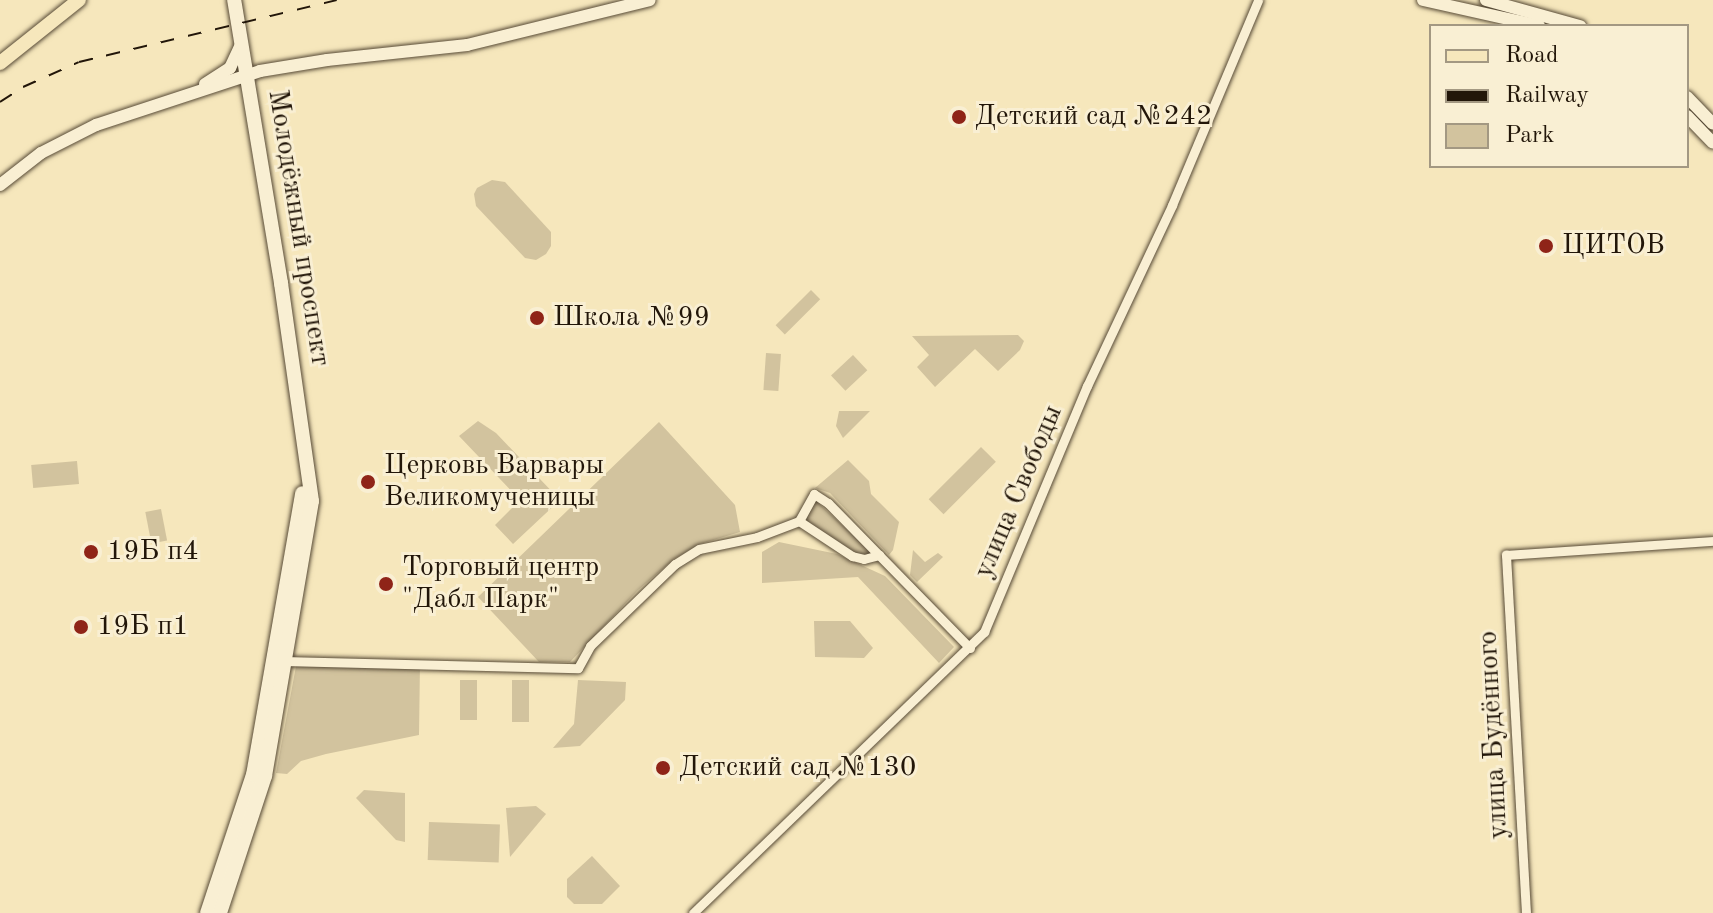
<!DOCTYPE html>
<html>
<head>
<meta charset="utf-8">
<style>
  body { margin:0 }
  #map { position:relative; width:1713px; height:913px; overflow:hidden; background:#f6e7bc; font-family:"Old Standard TT",serif }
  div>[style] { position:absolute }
  .green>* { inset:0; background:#d2c39e; transform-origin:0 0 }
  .roads { filter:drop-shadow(0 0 2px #574a36) drop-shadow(0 0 2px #574a36) }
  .minor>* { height:9px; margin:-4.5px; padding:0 4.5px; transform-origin:4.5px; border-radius:4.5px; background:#f9efd3 }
  .tertiary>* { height:12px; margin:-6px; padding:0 6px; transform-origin:6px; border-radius:6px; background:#f9efd3 }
  .secondary>* { height:14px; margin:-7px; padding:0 7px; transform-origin:7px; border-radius:7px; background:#f9efd3 }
  .primary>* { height:14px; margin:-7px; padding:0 7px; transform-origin:7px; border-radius:7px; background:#f6e7bc }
  .rail>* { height:2px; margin-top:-1px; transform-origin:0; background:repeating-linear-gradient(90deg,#221609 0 14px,transparent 0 28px) }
  .dots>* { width:22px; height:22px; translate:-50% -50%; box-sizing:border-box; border:4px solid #f9efd3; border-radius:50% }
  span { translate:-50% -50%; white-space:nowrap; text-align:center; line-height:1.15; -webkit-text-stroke:6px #f9efd3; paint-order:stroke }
  .poi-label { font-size:28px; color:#221609 }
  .left { translate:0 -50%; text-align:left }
  .street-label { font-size:28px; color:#221609 }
  .legend { position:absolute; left:1429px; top:24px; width:260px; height:144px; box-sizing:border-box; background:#f9efd3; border:2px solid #a39882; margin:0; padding:10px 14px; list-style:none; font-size:24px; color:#221609 }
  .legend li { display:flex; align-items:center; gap:16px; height:40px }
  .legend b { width:40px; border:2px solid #a39882 }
</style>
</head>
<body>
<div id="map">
  <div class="green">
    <i style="clip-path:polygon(492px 180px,505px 182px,551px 232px,551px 246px,546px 254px,536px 260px,525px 258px,476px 206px,474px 194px,477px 188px)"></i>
    <i style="left:811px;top:290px;width:13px;height:50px;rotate:45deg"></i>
    <i style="clip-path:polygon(1018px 335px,1024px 341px,1020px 350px,998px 371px,975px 349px,935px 387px,917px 367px,929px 355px,912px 336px)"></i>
    <i style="left:766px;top:353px;width:15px;height:37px;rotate:4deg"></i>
    <i style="left:853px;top:355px;width:21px;height:30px;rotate:47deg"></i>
    <i style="clip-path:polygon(839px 411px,870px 411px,843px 438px,836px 426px)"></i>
    <i style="clip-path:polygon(478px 421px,496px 433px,560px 500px,513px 544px,495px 525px,520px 500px,459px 436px)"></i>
    <i style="clip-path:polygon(659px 422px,735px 505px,740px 532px,700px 544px,674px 559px,638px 590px,570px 662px,539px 662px,478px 597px)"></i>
    <i style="left:981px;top:447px;width:21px;height:74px;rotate:45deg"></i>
    <i style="clip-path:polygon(848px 460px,869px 481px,871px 494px,899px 522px,893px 550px,889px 555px,830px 493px,815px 488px)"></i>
    <i style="left:77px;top:461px;width:23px;height:46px;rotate:85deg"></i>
    <i style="clip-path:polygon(814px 499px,873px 554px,864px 557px,855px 554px,807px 521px,806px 510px)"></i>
    <i style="left:161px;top:509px;width:32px;height:16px;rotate:79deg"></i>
    <i style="clip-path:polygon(779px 542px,837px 554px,885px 576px,954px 647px,939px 663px,858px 577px,762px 583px,762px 552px)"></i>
    <i style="clip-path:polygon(913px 550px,925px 562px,938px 553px,943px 557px,917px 582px,910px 575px)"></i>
    <i style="clip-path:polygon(814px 621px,850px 621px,873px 648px,864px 658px,815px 657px)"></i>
    <i style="clip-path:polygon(297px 661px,420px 663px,419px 735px,326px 754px,301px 761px,287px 774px,276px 773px)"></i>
    <i style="left:460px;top:680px;width:17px;height:40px"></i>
    <i style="left:512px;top:680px;width:17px;height:42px"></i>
    <i style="clip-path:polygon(578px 680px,626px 682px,625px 700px,580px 746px,553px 748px,574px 724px)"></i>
    <i style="clip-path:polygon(364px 790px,405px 793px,405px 842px,396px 840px,356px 798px)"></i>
    <i style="clip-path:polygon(536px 806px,546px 814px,510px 857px,506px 808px)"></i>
    <i style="left:429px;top:822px;width:71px;height:38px;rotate:2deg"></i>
    <i style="clip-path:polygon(592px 856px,620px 886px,602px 904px,574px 904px,567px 897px,567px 879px)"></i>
  </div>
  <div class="roads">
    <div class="minor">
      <i style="left:799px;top:521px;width:31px;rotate:-61deg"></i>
      <i style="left:814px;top:494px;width:17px;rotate:33deg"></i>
      <i style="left:828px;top:503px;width:203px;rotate:45.6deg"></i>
      <i style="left:799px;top:521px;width:64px;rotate:33.4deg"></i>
      <i style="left:852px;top:556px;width:12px;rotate:14deg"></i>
      <i style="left:864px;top:559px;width:16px;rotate:-15deg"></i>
      <i style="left:283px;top:661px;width:295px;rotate:1.4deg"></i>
      <i style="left:578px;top:668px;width:25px;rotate:-61deg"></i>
      <i style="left:590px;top:646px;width:118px;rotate:-44deg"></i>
      <i style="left:675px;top:564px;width:28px;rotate:-32deg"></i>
      <i style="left:699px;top:549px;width:59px;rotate:-11.7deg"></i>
      <i style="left:757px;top:537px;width:45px;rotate:-20.9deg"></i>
      <i style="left:693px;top:913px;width:405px;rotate:-44deg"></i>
      <i style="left:984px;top:632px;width:267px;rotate:-67.3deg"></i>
      <i style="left:1087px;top:386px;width:200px;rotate:-64.8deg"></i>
      <i style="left:1172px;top:205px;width:222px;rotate:-67.2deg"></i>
      <i style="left:1526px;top:913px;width:359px;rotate:-93.2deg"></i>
      <i style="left:1506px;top:555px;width:207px;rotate:-3.9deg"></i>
    </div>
    <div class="tertiary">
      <i style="left:1423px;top:0;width:119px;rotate:12.6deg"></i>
      <i style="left:1486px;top:0;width:98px;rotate:15.5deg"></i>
      <i style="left:205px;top:84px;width:30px;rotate:-33deg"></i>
      <i style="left:230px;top:68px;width:26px;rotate:-65deg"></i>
      <i style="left:1687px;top:97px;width:37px;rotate:46deg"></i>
      <i style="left:1687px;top:116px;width:37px;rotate:46deg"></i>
      <i style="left:0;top:185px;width:52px;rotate:-38deg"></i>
      <i style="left:41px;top:153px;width:62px;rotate:-27deg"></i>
      <i style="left:96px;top:125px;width:173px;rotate:-18.2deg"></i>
      <i style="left:260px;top:71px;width:68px;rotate:-9.3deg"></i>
      <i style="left:327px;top:60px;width:141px;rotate:-6.1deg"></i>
      <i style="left:467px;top:45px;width:188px;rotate:-13.8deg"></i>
    </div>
    <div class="secondary">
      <i style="left:207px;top:913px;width:145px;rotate:-71.6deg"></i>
      <i style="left:253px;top:775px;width:286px;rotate:-80.1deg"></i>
      <i style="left:220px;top:913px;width:144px;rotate:-71.8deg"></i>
      <i style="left:265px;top:776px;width:279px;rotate:-80.3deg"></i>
      <i style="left:312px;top:501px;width:220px;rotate:-98.1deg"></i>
      <i style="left:281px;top:283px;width:287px;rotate:-99.4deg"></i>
    </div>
    <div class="primary">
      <i style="left:0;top:63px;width:101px;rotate:-38.6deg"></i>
    </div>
  </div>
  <div class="rail">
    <i style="left:0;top:102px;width:27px;rotate:-33deg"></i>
    <i style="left:23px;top:87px;width:61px;rotate:-24.1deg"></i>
    <i style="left:79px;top:62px;width:265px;rotate:-13.5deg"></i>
  </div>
  <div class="dots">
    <i style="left:959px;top:117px;background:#8f2418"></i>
    <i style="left:1546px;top:246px;background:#8f2418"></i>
    <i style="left:537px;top:318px;background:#8f2418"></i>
    <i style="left:368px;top:482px;background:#8f2418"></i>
    <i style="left:91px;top:552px;background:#8f2418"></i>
    <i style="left:386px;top:584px;background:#8f2418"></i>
    <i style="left:81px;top:627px;background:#8f2418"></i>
    <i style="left:663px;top:768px;background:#8f2418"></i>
  </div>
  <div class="poi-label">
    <span class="left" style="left:975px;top:117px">Детский сад №242</span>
    <span class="left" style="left:1562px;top:246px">ЦИТОВ</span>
    <span class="left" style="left:553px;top:318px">Школа №99</span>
    <span class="left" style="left:384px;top:482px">Церковь Варвары<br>Великомученицы</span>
    <span class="left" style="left:107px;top:552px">19Б п4</span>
    <span class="left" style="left:402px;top:584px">Торговый центр<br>"Дабл Парк"</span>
    <span class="left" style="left:97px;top:627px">19Б п1</span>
    <span class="left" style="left:679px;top:768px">Детский сад №130</span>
  </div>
  <div class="street-label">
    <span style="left:298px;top:228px;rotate:81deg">Молодёжный проспект</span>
    <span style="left:1019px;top:492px;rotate:-67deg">улица Свободы</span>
    <span style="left:1494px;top:735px;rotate:-93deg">улица Будённого</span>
  </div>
  <ul class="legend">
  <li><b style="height:10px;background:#f6e7bc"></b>Road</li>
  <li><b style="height:10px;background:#221609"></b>Railway</li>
  <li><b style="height:22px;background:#d2c39e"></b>Park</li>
  </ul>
</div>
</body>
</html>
